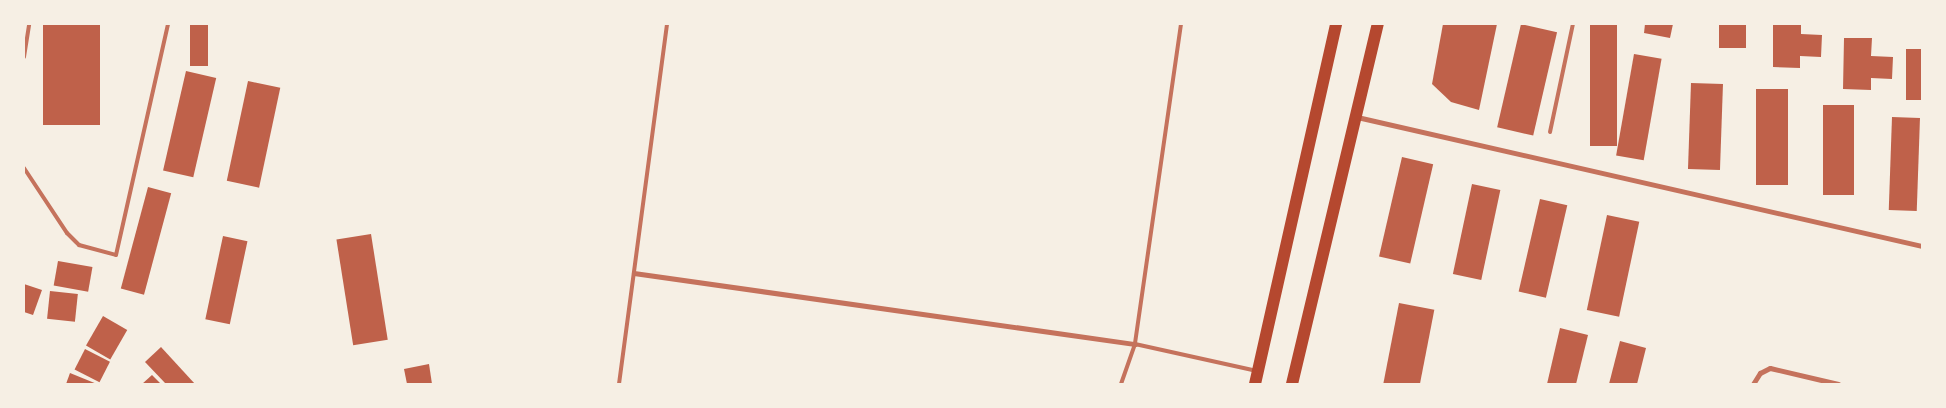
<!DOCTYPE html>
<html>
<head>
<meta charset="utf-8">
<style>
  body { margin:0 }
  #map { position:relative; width:1946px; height:408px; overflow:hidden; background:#f6efe4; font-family:"Asap Condensed",sans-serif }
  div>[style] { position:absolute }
  .building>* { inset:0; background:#bf614a; transform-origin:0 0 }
  .service>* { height:4px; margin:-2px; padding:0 2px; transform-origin:2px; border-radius:2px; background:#c5725c }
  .pedestrian>* { height:4.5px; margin:-2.25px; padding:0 2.25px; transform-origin:2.25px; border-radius:2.25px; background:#c5725c }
  .minor>* { height:5px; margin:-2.5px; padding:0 2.5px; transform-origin:2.5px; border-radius:2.5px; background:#c5725c }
  .primary>* { height:12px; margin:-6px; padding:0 6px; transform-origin:6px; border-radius:6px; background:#b5482f }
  span { translate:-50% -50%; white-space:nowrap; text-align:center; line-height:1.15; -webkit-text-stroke:5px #f6efe4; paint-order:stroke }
  .frame { position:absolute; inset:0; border:25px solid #f6efe4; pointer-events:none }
</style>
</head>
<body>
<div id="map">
  <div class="building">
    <i style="left:43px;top:24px;width:57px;height:101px"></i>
    <i style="left:190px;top:24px;width:18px;height:42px"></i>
    <i style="clip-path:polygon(1443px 24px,1497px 24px,1479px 110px,1451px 102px,1432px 84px)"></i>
    <i style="left:1521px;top:24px;width:37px;height:106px;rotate:13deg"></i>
    <i style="left:1590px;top:24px;width:27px;height:122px"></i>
    <i style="clip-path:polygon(1645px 24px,1673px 24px,1670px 38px,1644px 33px)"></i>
    <i style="left:1719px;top:24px;width:27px;height:24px"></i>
    <i style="clip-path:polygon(1773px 24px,1801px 24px,1801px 34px,1822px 35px,1821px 57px,1800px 56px,1800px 68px,1773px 67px)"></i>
    <i style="clip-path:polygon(1844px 38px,1872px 38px,1871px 56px,1893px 57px,1892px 79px,1871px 78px,1871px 90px,1843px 89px)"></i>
    <i style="left:1906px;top:49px;width:16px;height:51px"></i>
    <i style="left:1634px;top:54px;width:28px;height:103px;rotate:10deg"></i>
    <i style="left:186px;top:71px;width:31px;height:102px;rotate:13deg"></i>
    <i style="left:248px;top:81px;width:33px;height:102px;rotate:12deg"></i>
    <i style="left:1691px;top:83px;width:32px;height:86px;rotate:2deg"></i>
    <i style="left:1756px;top:89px;width:32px;height:96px"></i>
    <i style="left:1823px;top:105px;width:31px;height:90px"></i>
    <i style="left:1892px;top:117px;width:28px;height:93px;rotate:2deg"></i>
    <i style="left:1402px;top:157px;width:32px;height:102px;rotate:13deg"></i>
    <i style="left:1472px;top:184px;width:29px;height:92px;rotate:12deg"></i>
    <i style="left:148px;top:187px;width:24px;height:105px;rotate:15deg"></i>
    <i style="left:1540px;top:199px;width:28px;height:95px;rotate:13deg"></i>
    <i style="left:1607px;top:215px;width:33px;height:97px;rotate:12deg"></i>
    <i style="left:371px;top:234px;width:107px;height:35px;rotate:81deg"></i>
    <i style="left:223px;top:236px;width:25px;height:85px;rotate:12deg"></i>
    <i style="left:58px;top:261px;width:35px;height:25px;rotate:10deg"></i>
    <i style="clip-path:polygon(24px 284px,42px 290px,33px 315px,24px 312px)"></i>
    <i style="left:50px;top:291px;width:28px;height:28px;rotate:6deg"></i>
    <i style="left:1399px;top:303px;width:36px;height:83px;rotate:11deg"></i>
    <i style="left:103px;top:316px;width:28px;height:34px;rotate:30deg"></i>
    <i style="clip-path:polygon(1560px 328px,1588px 335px,1576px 384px,1547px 384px)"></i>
    <i style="clip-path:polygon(1620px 341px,1646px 348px,1637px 384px,1609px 384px)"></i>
    <i style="clip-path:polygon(161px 347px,195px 384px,166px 384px,145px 362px)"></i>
    <i style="left:85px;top:349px;width:28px;height:23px;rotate:27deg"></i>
    <i style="clip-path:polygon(429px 364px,432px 384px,407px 384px,404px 369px)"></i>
    <i style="clip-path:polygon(70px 373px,97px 384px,66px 384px)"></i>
    <i style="clip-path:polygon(152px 375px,161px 384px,142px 384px)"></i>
  </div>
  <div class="service">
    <i style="left:1181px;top:24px;width:323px;rotate:98.2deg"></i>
    <i style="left:1135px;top:344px;width:125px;rotate:12.5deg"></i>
    <i style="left:24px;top:57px;width:33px;rotate:-81deg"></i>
    <i style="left:1550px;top:132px;width:110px;rotate:-78deg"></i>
    <i style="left:24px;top:168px;width:78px;rotate:56.5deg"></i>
    <i style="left:67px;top:233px;width:17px;rotate:45deg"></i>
    <i style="left:79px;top:245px;width:38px;rotate:15deg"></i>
    <i style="left:116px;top:255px;width:237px;rotate:-77.3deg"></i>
    <i style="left:619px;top:384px;width:363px;rotate:-82.4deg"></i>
    <i style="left:1121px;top:384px;width:42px;rotate:-70.7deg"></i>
  </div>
  <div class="pedestrian">
    <i style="left:634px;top:273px;width:506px;rotate:8.07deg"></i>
  </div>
  <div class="minor">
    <i style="left:1357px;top:117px;width:580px;rotate:12.86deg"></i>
    <i style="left:1753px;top:384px;width:13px;rotate:-58deg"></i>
    <i style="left:1760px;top:373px;width:11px;rotate:-27deg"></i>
    <i style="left:1770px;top:368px;width:70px;rotate:13.2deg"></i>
  </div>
  <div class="primary">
    <i style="left:1255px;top:384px;width:369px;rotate:-77.3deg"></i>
    <i style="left:1292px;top:384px;width:370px;rotate:-76.6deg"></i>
  </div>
  <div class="frame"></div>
</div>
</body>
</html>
